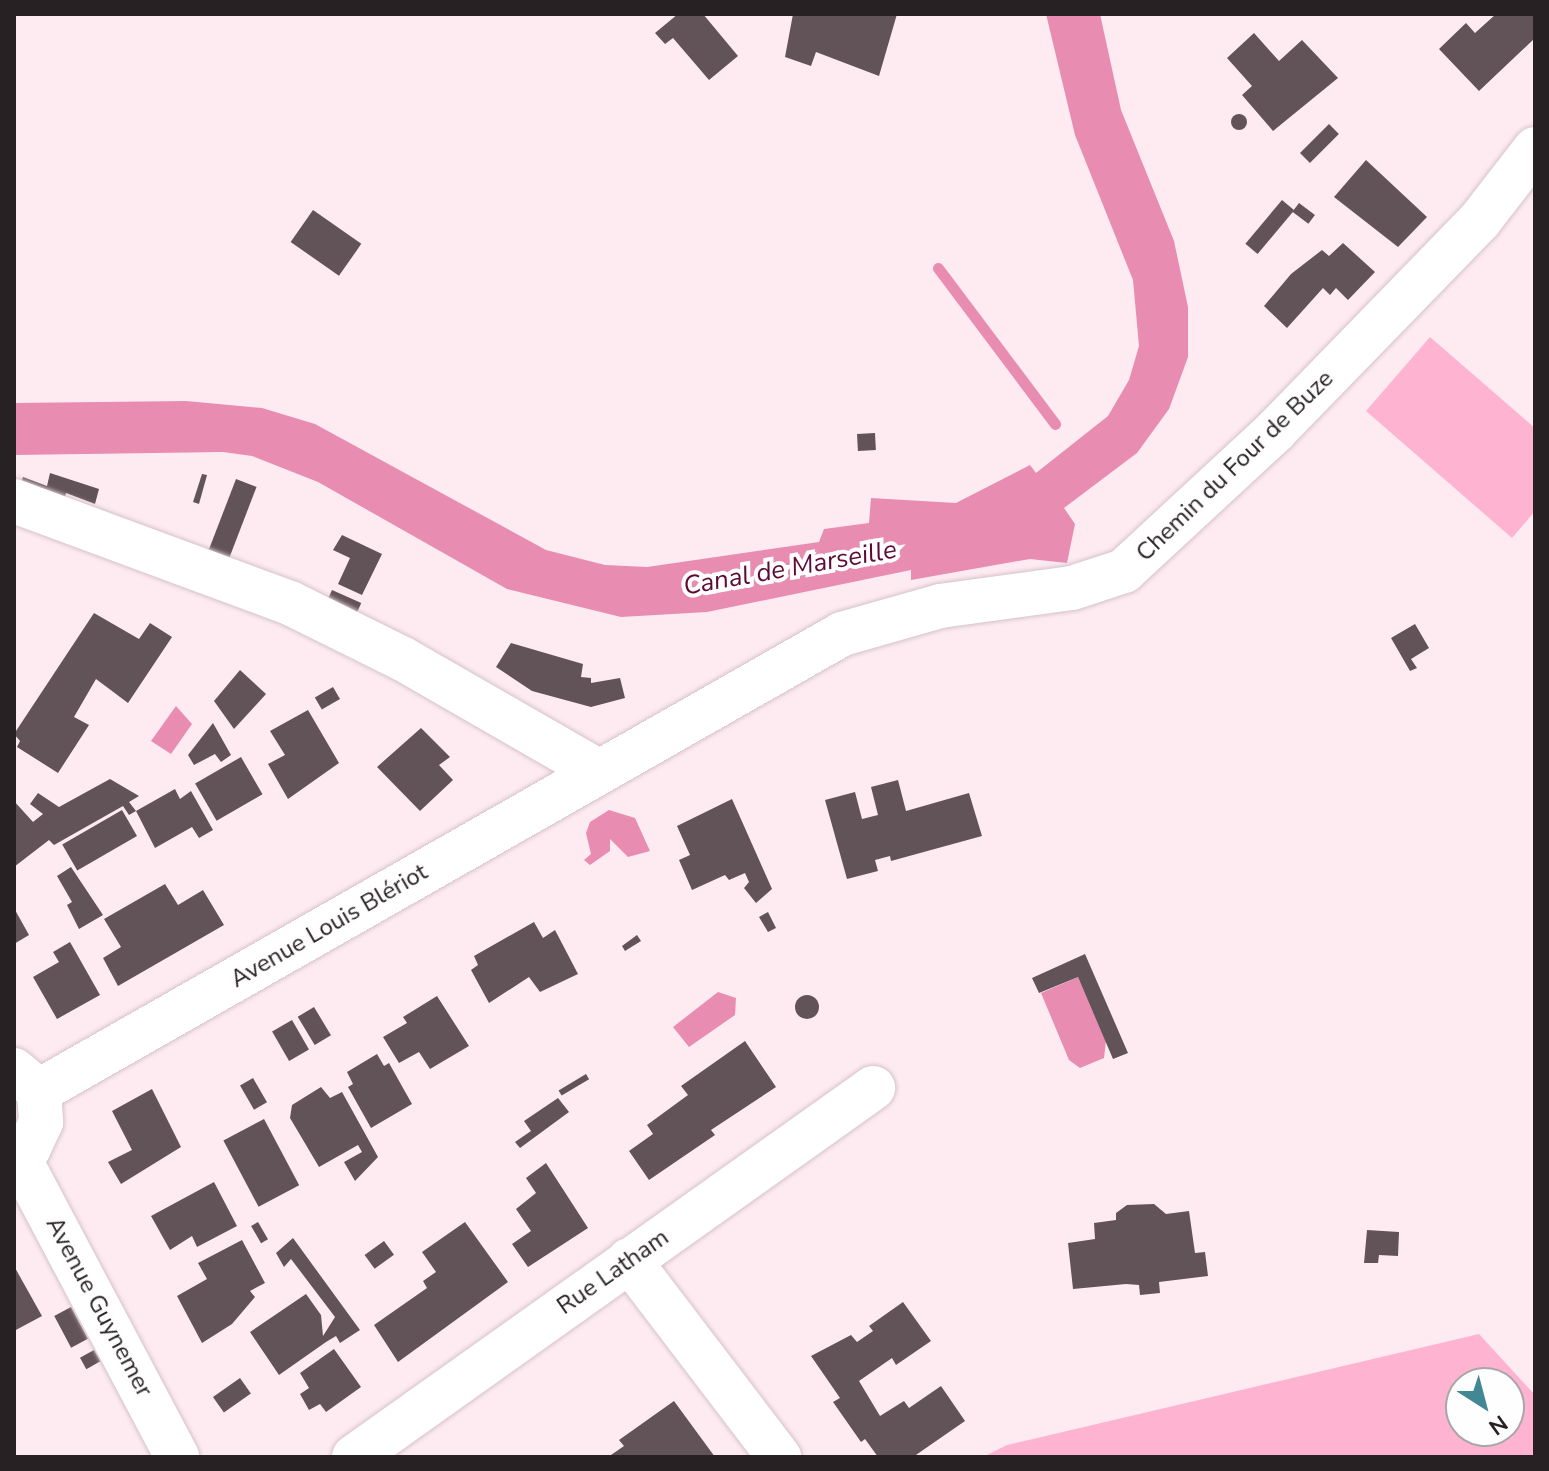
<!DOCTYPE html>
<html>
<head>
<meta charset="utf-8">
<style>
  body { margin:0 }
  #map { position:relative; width:1549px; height:1471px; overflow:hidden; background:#feebf2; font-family:"Nunito Sans",sans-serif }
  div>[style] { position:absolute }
  .green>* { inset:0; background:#feb3d1 }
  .water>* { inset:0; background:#e88cb2 }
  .stream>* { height:11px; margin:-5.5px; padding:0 5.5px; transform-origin:5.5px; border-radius:5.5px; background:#e88cb2 }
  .building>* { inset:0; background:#625359; transform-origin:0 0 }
  .round { border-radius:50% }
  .roads { filter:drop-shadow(0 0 2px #d5c3c9) drop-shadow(0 0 2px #d5c3c9) }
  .street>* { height:44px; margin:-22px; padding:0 22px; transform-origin:22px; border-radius:22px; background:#fff }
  span { translate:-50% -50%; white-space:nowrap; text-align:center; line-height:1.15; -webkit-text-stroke:8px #fefefe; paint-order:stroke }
  .street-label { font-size:24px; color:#272123 }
  .water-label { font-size:26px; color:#5d0a37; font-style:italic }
  .frame { position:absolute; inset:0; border:16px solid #272123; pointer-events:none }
  .north { position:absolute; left:1445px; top:1367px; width:80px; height:80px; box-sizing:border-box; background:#fefefe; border:2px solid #a8a6a6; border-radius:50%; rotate:144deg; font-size:22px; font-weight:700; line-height:32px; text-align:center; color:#272123 }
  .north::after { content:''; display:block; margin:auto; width:28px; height:36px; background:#428794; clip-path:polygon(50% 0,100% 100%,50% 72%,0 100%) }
</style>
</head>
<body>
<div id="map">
  <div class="green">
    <i style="clip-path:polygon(1430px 337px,1535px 428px,1535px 511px,1512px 538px,1366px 411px)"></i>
    <i style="clip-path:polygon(evenodd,1479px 1334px,1535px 1395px,1535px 1457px,983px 1457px,1007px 1445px,1479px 1334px,1461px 1383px,1509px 1383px,1509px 1431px,1461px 1431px,1461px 1383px)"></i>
  </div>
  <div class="water">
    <i style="clip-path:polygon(1046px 14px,1100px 14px,1121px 110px,1174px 241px,1188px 307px,1188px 357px,1169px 409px,1137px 453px,1064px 508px,1075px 524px,1067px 563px,1030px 559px,911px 580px,911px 570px,707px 612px,621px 617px,507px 589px,318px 482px,252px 456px,223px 452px,14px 455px,14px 403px,186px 401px,262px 408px,315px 424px,546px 550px,605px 565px,647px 567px,819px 542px,824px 529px,869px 523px,871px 498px,956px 503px,1030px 465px,1036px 473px,1108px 416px,1129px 380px,1139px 346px,1133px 280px,1075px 135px)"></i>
    <i style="clip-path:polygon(176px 706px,192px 724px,171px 754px,151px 741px)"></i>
    <i style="clip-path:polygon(609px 810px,635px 818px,650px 851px,628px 857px,610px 839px,610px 851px,590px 865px,584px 860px,591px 854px,586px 833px,590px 822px)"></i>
    <i style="clip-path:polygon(1078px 977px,1106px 1041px,1104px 1058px,1080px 1068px,1069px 1060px,1041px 993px)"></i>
    <i style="clip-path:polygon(718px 992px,736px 998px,735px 1015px,689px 1047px,673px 1027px)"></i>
  </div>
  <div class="stream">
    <i style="left:938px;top:268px;width:195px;rotate:53.1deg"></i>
  </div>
  <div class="building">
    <i style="clip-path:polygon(678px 14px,703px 14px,738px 56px,709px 80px,673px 38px,665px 44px,655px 33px)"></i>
    <i style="clip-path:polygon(793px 14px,897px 14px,879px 76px,816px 52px,811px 66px,785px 57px)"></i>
    <i style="clip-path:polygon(1496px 14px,1535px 14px,1535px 38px,1479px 91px,1439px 49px,1466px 23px,1475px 33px)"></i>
    <i style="clip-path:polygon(1254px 33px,1279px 61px,1302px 40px,1338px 78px,1273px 131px,1242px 95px,1252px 86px,1227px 58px)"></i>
    <i class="round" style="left:1231px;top:114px;width:16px;height:16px"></i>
    <i style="left:1329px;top:124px;width:14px;height:41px;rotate:45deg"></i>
    <i style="clip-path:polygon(1366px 160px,1427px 217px,1398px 247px,1334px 197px)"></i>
    <i style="left:1282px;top:200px;width:16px;height:57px;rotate:40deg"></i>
    <i style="left:1299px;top:203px;width:20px;height:11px;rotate:37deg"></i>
    <i style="left:313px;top:210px;width:59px;height:39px;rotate:35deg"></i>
    <i style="clip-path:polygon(1343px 243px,1375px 272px,1348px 300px,1336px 288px,1330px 295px,1323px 288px,1287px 328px,1264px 306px,1291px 274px,1322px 250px,1329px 256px)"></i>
    <i style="left:875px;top:433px;width:17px;height:18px;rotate:87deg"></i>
    <i style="clip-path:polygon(50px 473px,99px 489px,95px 504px,66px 493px,62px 508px,17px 493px,23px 477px,47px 486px)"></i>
    <i style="clip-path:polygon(202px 474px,207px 475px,199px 504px,193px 502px)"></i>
    <i style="left:236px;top:479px;width:22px;height:81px;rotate:21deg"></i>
    <i style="clip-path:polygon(342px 535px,382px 554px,362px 595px,338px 584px,350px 558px,333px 550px)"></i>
    <i style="left:332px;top:590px;width:32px;height:16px;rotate:24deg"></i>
    <i style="clip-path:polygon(94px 613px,139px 639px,150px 623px,172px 637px,128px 703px,96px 679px,74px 717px,89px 725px,58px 773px,17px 747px,20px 741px,14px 734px)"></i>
    <i style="clip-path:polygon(1415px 624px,1429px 648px,1411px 659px,1417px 668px,1410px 671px,1391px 638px)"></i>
    <i style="clip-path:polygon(511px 643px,583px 664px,581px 677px,591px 678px,591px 683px,620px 678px,625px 698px,591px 707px,532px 691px,496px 667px)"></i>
    <i style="clip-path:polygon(240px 670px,266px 694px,234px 729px,214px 701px)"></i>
    <i style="left:333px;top:687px;width:14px;height:21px;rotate:60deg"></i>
    <i style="clip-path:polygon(308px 710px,339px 763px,288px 799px,268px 764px,285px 755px,270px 731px)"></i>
    <i style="clip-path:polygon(213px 723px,231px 755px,221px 762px,215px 754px,194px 765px,188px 755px)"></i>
    <i style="clip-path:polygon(421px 728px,450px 757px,439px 765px,453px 780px,420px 811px,377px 767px)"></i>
    <i style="left:241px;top:757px;width:43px;height:53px;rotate:60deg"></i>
    <i style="clip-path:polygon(110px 779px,139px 796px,129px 802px,136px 811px,175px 789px,180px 799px,191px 791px,213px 830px,199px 838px,192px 827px,155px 848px,136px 811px,129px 815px,123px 806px,54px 845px,49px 840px,14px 867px,14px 801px,33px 822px,43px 814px,30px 804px,38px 793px,59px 807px)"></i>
    <i style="clip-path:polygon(898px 780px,906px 811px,969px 793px,982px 836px,891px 861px,890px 856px,875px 860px,878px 871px,847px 879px,825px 800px,855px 792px,862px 819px,878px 815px,871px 787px)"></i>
    <i style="clip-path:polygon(732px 799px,772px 889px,756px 903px,744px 888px,749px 882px,745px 873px,729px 880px,725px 875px,692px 890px,679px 860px,690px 855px,677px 826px)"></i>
    <i style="left:122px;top:810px;width:30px;height:69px;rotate:60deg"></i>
    <i style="clip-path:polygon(71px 867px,103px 915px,79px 929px,67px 905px,72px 902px,57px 876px)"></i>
    <i style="clip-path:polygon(165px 884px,178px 905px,203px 890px,224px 925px,118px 986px,103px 958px,121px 947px,104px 919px)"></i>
    <i style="clip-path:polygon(14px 908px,29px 935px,14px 944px)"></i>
    <i style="clip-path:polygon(768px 912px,776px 928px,768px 932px,759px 917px)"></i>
    <i style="clip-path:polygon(534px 922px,543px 938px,555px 930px,578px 974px,540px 992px,529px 977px,489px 1003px,471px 970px,478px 965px,474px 956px)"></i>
    <i style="clip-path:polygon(637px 935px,641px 941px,625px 951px,622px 946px)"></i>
    <i style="clip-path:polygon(70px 942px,100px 995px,57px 1019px,33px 977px,59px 962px,53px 952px)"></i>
    <i style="clip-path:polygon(1085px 954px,1128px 1053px,1113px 1059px,1078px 977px,1039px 993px,1032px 978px)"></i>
    <i class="round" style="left:795px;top:995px;width:24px;height:24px"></i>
    <i style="clip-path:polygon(437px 996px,469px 1046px,430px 1069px,419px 1052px,399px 1063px,383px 1037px,407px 1023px,403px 1017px)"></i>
    <i style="left:314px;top:1007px;width:33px;height:19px;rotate:59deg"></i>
    <i style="left:292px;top:1020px;width:34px;height:23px;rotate:60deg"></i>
    <i style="clip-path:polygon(745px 1041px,776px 1087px,711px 1130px,715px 1135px,649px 1180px,629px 1151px,653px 1134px,647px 1125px,688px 1095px,681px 1086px)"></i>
    <i style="clip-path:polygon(377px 1054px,384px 1066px,389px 1063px,412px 1104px,371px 1128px,348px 1087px,353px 1084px,347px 1072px)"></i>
    <i style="left:586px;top:1074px;width:6px;height:32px;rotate:59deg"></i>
    <i style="left:253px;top:1078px;width:28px;height:15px;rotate:60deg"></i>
    <i style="clip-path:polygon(321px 1087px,330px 1098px,342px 1092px,378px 1157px,355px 1181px,344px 1162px,362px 1152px,358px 1145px,319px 1167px,290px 1118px,292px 1105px)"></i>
    <i style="clip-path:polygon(152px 1089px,181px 1147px,121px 1184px,108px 1162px,132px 1150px,112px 1111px)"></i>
    <i style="clip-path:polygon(558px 1098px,569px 1112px,520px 1148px,515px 1142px,531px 1131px,524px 1121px)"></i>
    <i style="left:264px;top:1119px;width:75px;height:46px;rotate:62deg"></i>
    <i style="clip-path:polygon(546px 1163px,588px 1228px,528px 1267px,512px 1244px,531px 1231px,516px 1209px,536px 1193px,526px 1178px)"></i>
    <i style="clip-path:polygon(214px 1182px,237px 1226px,197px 1247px,192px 1236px,170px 1250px,151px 1216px)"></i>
    <i style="clip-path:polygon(1154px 1204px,1166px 1214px,1189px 1211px,1195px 1253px,1205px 1252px,1208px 1276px,1159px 1282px,1160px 1293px,1140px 1295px,1139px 1285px,1126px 1284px,1073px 1289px,1068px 1243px,1095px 1239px,1094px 1223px,1116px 1220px,1116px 1213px,1127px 1205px)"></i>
    <i style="left:258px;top:1222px;width:20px;height:8px;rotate:60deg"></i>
    <i style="clip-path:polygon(465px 1222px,508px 1282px,398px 1362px,374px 1325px,427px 1288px,423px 1281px,436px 1272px,422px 1252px)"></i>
    <i style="clip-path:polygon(1367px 1230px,1399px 1232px,1398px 1256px,1379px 1255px,1378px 1263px,1364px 1263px)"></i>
    <i style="clip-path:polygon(293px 1238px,360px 1330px,340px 1343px,336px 1336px,326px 1342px,279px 1375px,250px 1332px,306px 1294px,321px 1315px,323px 1336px,335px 1317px,291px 1259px,284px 1267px,276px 1253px)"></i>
    <i style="clip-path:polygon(242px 1240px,265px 1283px,250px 1291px,255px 1297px,232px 1324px,202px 1343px,177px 1296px,207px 1279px,198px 1263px)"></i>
    <i style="left:384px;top:1241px;width:17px;height:24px;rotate:54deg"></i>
    <i style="clip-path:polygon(14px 1266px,42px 1316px,14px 1331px)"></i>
    <i style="clip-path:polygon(903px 1302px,931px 1341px,896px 1365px,892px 1358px,859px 1381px,880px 1416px,904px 1401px,909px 1408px,941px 1386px,965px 1421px,913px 1457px,878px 1457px,865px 1439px,861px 1442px,833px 1402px,840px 1398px,811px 1356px,851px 1335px,857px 1342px,873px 1331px,869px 1326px)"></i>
    <i style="left:71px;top:1307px;width:36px;height:19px;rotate:62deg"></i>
    <i style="clip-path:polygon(334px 1349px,361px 1387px,326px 1412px,320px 1404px,309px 1410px,300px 1394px,309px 1388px,300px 1373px)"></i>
    <i style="left:94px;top:1350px;width:13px;height:16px;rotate:61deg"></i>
    <i style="left:240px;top:1378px;width:19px;height:33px;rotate:55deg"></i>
    <i style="clip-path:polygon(674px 1401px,715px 1457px,608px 1457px,624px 1446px,619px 1440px)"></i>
  </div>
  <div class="roads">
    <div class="street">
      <i style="left:14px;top:501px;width:294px;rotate:20.3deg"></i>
      <i style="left:290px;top:603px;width:126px;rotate:26.4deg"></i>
      <i style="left:403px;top:659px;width:223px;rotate:29.9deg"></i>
      <i style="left:14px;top:1070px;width:33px;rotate:40deg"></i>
      <i style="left:39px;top:1091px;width:31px;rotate:86deg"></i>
      <i style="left:41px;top:1122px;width:29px;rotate:115deg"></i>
      <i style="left:29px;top:1148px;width:19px;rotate:141deg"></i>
      <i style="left:39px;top:1091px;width:924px;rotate:-29.64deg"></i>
      <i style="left:842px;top:634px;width:102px;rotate:-15.9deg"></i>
      <i style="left:940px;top:606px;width:133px;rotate:-7.8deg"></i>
      <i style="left:1072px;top:588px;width:55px;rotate:-18.1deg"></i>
      <i style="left:1124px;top:571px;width:207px;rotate:-42.8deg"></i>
      <i style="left:1276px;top:430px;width:293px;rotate:-45.8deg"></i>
      <i style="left:1480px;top:220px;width:90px;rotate:-52.2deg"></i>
      <i style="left:19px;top:1158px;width:338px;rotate:62.1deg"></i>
      <i style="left:629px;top:1260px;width:248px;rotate:52.7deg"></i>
      <i style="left:354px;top:1457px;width:637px;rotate:-35.41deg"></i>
    </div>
  </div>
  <div class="street-label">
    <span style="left:1235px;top:466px;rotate:-44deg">Chemin du Four de Buze</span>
    <span style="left:329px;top:926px;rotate:-30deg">Avenue Louis Blériot</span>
    <span style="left:613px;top:1272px;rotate:-35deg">Rue Latham</span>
    <span style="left:99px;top:1307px;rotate:62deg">Avenue Guynemer</span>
  </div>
  <div class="water-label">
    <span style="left:790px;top:568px;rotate:-10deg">Canal de Marseille</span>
  </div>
  <div class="frame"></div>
  <div class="north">N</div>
</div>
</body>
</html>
